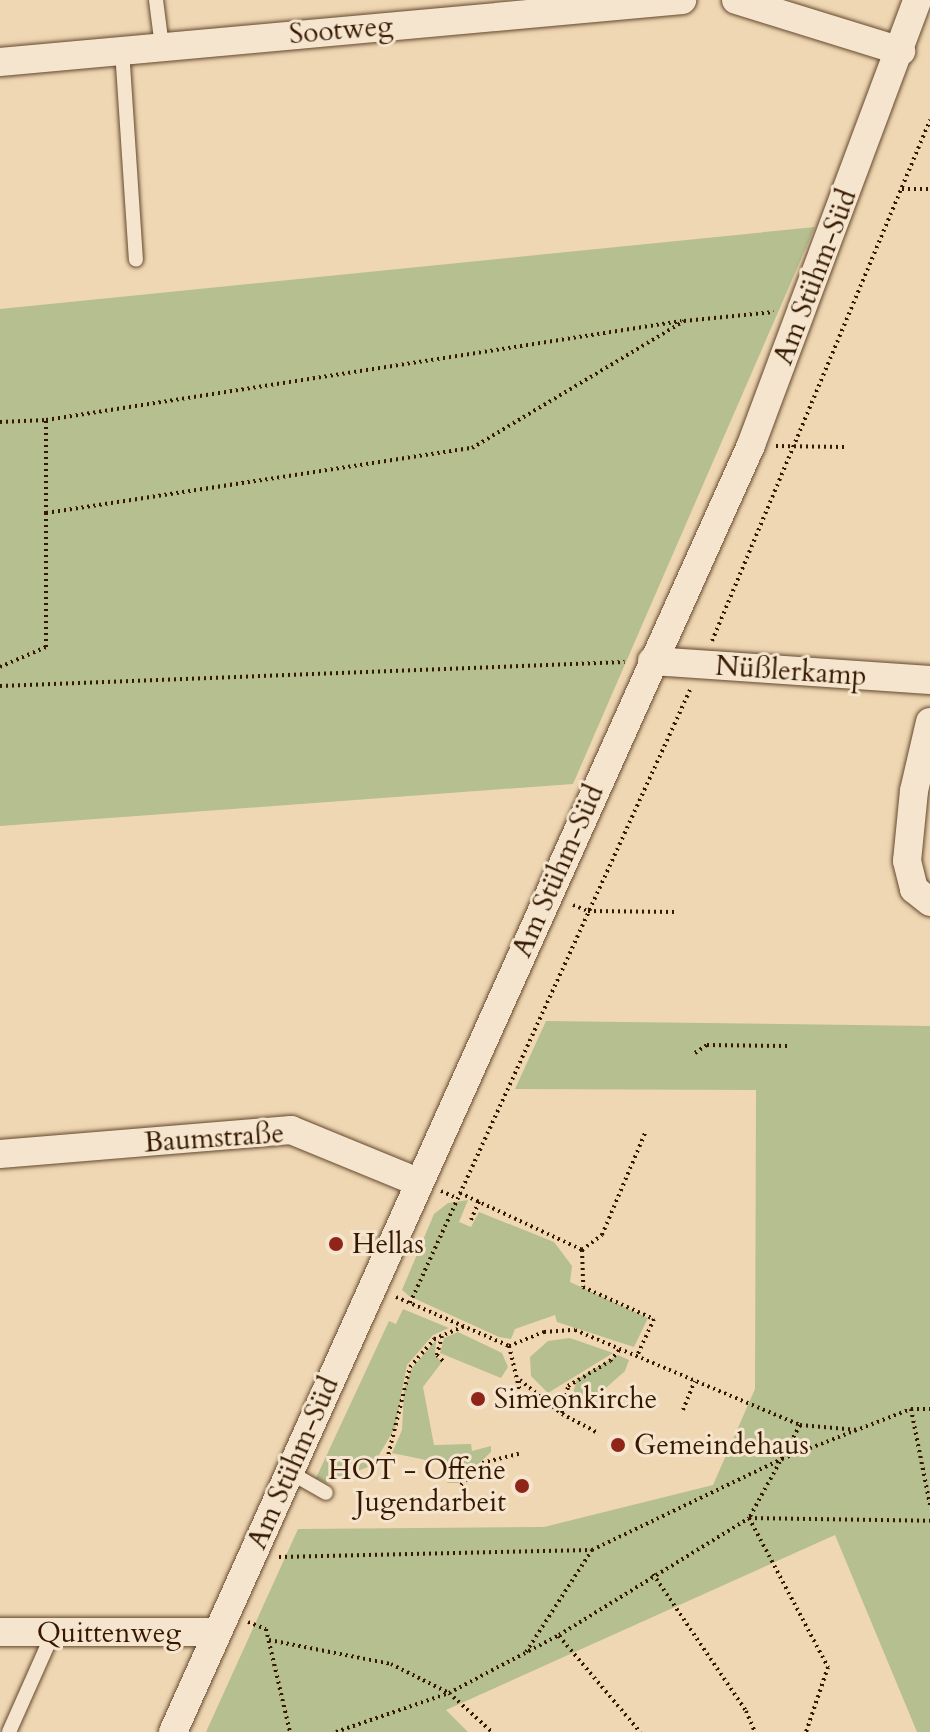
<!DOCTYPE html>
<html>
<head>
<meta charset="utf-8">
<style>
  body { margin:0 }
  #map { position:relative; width:930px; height:1732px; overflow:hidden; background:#efd7b3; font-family:Cardo,serif }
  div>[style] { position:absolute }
  .green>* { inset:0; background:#b6bf8f }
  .path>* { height:4px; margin-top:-2px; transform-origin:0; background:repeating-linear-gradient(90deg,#361800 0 2px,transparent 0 6px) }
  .roads { filter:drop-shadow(0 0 2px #64482d) drop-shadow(0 0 2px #64482d) }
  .lane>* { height:14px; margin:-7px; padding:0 7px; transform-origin:7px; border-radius:7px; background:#f5e5ce }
  .street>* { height:28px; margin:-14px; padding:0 14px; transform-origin:14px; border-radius:14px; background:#f5e5ce }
  .dots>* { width:22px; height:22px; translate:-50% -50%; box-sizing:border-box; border:4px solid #f5e5ce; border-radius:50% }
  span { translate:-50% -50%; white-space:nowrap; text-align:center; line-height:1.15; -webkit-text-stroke:6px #f5e5ce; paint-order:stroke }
  .street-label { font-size:28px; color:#361800 }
  .poi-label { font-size:28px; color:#361800 }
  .left { translate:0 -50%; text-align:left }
  .right { translate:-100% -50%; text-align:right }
</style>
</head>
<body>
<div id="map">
  <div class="green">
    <i style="clip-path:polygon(815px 227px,573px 784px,0 826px,0 309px)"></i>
    <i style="clip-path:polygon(546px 1021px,930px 1026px,930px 1732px,917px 1732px,835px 1535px,446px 1710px,468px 1732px,206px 1732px,298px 1529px,544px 1527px,713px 1485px,755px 1389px,756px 1090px,515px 1089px)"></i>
    <i style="clip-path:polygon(468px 1200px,459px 1222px,471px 1227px,479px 1212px,554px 1242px,572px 1266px,570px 1282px,648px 1318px,634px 1347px,557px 1322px,555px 1315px,515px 1329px,511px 1339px,499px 1337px,409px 1296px,402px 1290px,434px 1214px,448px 1203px)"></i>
    <i style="clip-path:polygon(403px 1309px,449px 1328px,433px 1335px,407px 1365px,395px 1428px,373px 1465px,327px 1483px,316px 1478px,389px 1321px,396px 1324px)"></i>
    <i style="clip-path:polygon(458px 1332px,502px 1353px,508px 1367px,501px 1378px,440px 1353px,444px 1338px)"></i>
    <i style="clip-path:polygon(570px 1338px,613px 1353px,548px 1393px,531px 1376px,530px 1357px,548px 1341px)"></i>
    <i style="clip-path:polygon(436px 1340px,435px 1355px,442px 1362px,423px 1387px,434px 1445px,471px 1444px,472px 1451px,491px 1446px,491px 1452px,458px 1483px,447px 1483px,450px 1465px,392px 1453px,402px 1430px,404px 1389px,412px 1368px)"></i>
    <i style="clip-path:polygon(618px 1355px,629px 1360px,625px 1371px,599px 1394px,579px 1399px,573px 1393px,577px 1379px)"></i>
  </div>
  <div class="path">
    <i style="left:902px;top:189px;width:28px"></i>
    <i style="left:0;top:422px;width:46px;rotate:-2.5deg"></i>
    <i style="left:46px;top:420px;width:643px;rotate:-8.86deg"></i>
    <i style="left:776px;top:446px;width:69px;rotate:0.8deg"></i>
    <i style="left:46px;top:513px;width:93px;rotate:-90deg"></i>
    <i style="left:712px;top:641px;width:565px;rotate:-67.29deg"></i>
    <i style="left:0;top:667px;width:50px;rotate:-23.5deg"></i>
    <i style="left:46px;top:647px;width:134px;rotate:-90deg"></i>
    <i style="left:46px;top:513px;width:431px;rotate:-8.7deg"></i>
    <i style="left:472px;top:448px;width:247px;rotate:-30.9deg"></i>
    <i style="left:684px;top:321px;width:90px;rotate:-5.7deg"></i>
    <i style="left:0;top:686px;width:625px;rotate:-2.2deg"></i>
    <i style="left:573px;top:905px;width:16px;rotate:22deg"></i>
    <i style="left:588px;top:911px;width:90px;rotate:0.6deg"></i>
    <i style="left:695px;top:1053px;width:14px;rotate:-34deg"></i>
    <i style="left:707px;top:1045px;width:84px;rotate:0.7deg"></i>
    <i style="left:441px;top:1191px;width:17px;rotate:24deg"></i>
    <i style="left:460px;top:1193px;width:135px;rotate:25deg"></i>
    <i style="left:582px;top:1250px;width:37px;rotate:88deg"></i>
    <i style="left:583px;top:1287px;width:78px;rotate:24.3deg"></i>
    <i style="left:654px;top:1319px;width:41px;rotate:114.7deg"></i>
    <i style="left:471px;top:1220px;width:21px;rotate:-67deg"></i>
    <i style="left:582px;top:1250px;width:25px;rotate:-37deg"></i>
    <i style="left:602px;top:1235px;width:111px;rotate:-67.1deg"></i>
    <i style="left:396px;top:1297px;width:123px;rotate:23.4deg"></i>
    <i style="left:509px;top:1346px;width:38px;rotate:-22deg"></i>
    <i style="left:544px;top:1332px;width:31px;rotate:-4deg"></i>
    <i style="left:575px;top:1330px;width:244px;rotate:22.9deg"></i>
    <i style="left:800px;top:1425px;width:58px;rotate:4.9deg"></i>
    <i style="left:410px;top:1303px;width:674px;rotate:-65.45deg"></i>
    <i style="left:442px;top:1336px;width:20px;rotate:105deg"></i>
    <i style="left:437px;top:1355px;width:10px;rotate:45deg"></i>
    <i style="left:509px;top:1346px;width:51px;rotate:76.5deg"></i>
    <i style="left:520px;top:1380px;width:54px;rotate:39deg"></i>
    <i style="left:562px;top:1414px;width:41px;rotate:27.8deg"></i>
    <i style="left:911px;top:1409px;width:98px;rotate:78.8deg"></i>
    <i style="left:683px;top:1410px;width:31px;rotate:-68deg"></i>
    <i style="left:562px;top:1413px;width:28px;rotate:-77deg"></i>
    <i style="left:568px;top:1386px;width:49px;rotate:-30.8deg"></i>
    <i style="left:610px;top:1361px;width:16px;rotate:-50deg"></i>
    <i style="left:800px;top:1425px;width:106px;rotate:118.7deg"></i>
    <i style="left:749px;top:1518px;width:169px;rotate:62.1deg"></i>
    <i style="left:828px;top:1667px;width:69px;rotate:108.7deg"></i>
    <i style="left:387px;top:1460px;width:96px;rotate:-76.1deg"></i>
    <i style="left:410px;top:1367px;width:37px;rotate:-49deg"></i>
    <i style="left:434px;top:1339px;width:33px;rotate:-23deg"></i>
    <i style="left:461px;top:1485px;width:30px;rotate:-46deg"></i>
    <i style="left:482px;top:1463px;width:38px;rotate:-14deg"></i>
    <i style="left:279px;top:1557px;width:313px;rotate:-1.3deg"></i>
    <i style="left:592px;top:1550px;width:211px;rotate:-25.6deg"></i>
    <i style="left:782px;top:1459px;width:138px;rotate:-21.2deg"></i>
    <i style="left:911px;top:1409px;width:19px"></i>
    <i style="left:653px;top:1574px;width:166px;rotate:55.8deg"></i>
    <i style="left:746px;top:1711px;width:23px;rotate:67deg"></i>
    <i style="left:248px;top:1622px;width:19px;rotate:21deg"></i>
    <i style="left:266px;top:1629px;width:106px;rotate:76.9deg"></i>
    <i style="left:559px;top:1636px;width:126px;rotate:49.8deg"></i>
    <i style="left:269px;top:1640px;width:124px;rotate:11.1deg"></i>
    <i style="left:391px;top:1664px;width:65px;rotate:26.6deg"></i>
    <i style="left:449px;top:1693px;width:58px;rotate:42.2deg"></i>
    <i style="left:526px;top:1652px;width:121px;rotate:-57.1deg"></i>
    <i style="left:336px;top:1732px;width:120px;rotate:-19deg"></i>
    <i style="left:449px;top:1693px;width:124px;rotate:-27.8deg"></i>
    <i style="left:559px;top:1635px;width:223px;rotate:-31.6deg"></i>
    <i style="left:749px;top:1518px;width:181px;rotate:0.9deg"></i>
  </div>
  <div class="roads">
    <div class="lane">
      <i style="left:156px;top:0;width:47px;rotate:82.7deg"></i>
      <i style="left:122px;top:50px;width:210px;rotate:86.2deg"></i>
      <i style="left:291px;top:1473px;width:40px;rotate:29.7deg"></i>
      <i style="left:9px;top:1732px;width:108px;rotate:-66deg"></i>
    </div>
    <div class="street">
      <i style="left:736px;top:0;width:173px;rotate:17.2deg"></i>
      <i style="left:0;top:62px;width:685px;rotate:-5.19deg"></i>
      <i style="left:652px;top:661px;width:279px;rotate:3.9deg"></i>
      <i style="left:930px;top:722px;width:71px;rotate:103.1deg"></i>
      <i style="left:914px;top:791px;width:70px;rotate:95.7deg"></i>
      <i style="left:907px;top:861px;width:29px;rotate:76deg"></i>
      <i style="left:914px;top:889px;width:21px;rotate:39deg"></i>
      <i style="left:0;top:1154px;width:292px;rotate:-4.7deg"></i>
      <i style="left:291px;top:1130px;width:137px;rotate:22.3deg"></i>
      <i style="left:0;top:1632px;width:217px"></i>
      <i style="left:173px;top:1732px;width:1411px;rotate:-65.81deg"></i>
      <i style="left:751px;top:445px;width:475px;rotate:-69.5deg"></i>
    </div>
  </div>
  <div class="dots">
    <i style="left:336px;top:1244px;background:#8f2418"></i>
    <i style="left:478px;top:1399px;background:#8f2418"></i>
    <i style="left:618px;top:1445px;background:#8f2418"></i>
    <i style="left:522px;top:1486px;background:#8f2418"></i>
  </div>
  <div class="street-label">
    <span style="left:341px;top:30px;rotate:-5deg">Sootweg</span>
    <span style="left:815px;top:277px;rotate:-69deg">Am Stühm-Süd</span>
    <span style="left:791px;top:671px;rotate:4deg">Nüßlerkamp</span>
    <span style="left:558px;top:871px;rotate:-66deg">Am Stühm-Süd</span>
    <span style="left:214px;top:1138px;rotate:-4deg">Baumstraße</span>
    <span style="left:293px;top:1463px;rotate:-66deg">Am Stühm-Süd</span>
    <span style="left:109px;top:1633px">Quittenweg</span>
  </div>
  <div class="poi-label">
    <span class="left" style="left:352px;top:1244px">Hellas</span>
    <span class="left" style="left:494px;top:1399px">Simeonkirche</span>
    <span class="left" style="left:634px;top:1445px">Gemeindehaus</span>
    <span class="right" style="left:506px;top:1486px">HOT - Offene<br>Jugendarbeit</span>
  </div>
</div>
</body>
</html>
